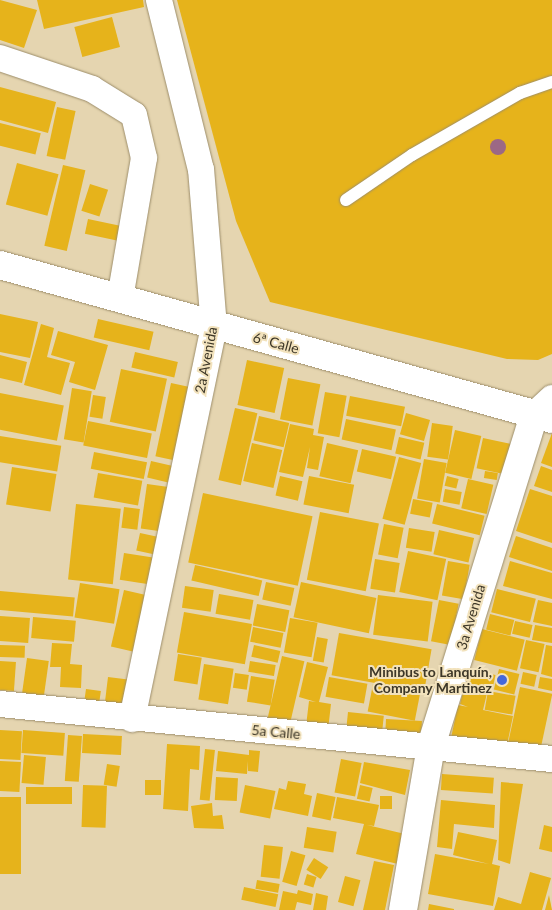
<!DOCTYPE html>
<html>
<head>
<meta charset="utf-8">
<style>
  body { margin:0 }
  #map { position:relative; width:552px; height:910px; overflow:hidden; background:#e5d5b0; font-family:Lato,sans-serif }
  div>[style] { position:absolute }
  .building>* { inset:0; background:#e6b31b; transform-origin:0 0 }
  .roads { filter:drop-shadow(0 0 1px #9d8e6b) drop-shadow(0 0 1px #9d8e6b) }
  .service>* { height:12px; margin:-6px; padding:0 6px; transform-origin:6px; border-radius:6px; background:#fff }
  .minor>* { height:26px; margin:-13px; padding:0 13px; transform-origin:13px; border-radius:13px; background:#fff }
  .tertiary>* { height:28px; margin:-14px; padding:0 14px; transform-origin:14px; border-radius:14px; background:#fff }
  .secondary>* { height:28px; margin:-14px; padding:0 14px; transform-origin:14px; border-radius:14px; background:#fff }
  .trees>* { width:16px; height:16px; margin:-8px; border-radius:50%; background:#9c6885 }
  .dots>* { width:14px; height:14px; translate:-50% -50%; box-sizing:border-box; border:2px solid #f2e2bc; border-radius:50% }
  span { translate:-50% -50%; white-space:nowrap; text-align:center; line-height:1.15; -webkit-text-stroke:4px #f2e2bc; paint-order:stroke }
  .street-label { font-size:14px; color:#3d3728 }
  .poi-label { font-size:14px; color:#3d3728; font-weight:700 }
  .right { translate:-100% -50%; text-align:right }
</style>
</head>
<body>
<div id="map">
  <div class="building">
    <i style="clip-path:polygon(0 0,37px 10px,24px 48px,0 40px)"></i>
    <i style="clip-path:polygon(37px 0,143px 0,144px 7px,44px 29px)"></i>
    <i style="clip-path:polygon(177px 0,552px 0,552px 354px,538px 360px,507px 359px,270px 302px,236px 221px)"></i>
    <i style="left:112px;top:17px;width:31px;height:39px;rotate:75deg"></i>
    <i style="clip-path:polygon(0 87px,56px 102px,48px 133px,0 120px)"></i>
    <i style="left:57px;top:107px;width:19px;height:50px;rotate:12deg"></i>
    <i style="left:0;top:123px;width:42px;height:22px;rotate:14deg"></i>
    <i style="left:17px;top:163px;width:43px;height:43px;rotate:15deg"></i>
    <i style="left:63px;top:165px;width:23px;height:83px;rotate:13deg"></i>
    <i style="left:90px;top:184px;width:19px;height:28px;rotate:18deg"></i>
    <i style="left:88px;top:219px;width:40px;height:15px;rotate:12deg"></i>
    <i style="clip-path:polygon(0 314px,38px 322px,30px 358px,0 352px)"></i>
    <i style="left:98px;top:319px;width:57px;height:19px;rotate:13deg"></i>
    <i style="clip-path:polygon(41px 324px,54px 328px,47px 357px,70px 363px,61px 395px,24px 385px)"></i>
    <i style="clip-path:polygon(58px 331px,108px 345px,95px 390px,69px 382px,75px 362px,51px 355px)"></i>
    <i style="left:135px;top:352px;width:44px;height:16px;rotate:13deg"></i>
    <i style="clip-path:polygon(0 355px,27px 362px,22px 383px,0 378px)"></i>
    <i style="left:247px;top:360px;width:38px;height:46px;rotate:12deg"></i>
    <i style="left:121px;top:369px;width:47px;height:54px;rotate:12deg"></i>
    <i style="left:288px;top:378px;width:33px;height:42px;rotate:11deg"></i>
    <i style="left:171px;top:383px;width:25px;height:75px;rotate:12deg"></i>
    <i style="left:72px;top:388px;width:20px;height:52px;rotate:9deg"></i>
    <i style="left:325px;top:392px;width:22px;height:42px;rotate:10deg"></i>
    <i style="left:0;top:393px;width:65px;height:36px;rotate:11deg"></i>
    <i style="left:93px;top:395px;width:13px;height:22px;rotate:9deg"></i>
    <i style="left:350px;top:396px;width:56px;height:20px;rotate:11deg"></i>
    <i style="left:235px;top:408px;width:23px;height:74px;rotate:13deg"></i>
    <i style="left:406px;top:413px;width:25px;height:22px;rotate:16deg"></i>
    <i style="left:259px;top:416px;width:31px;height:25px;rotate:13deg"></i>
    <i style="left:346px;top:419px;width:51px;height:21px;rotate:12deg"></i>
    <i style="left:88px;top:421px;width:65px;height:25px;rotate:11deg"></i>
    <i style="left:432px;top:423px;width:21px;height:34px;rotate:8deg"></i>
    <i style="clip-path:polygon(290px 424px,314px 429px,313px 435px,324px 437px,318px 470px,307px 468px,310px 447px,303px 477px,279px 472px)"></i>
    <i style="left:455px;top:430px;width:27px;height:44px;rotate:13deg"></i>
    <i style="clip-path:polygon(552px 433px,552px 467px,541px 463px)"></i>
    <i style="left:0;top:436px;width:62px;height:26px;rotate:9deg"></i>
    <i style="left:399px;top:437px;width:26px;height:17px;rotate:13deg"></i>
    <i style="left:483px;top:438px;width:30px;height:31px;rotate:12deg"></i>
    <i style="left:252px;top:443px;width:31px;height:39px;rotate:13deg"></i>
    <i style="left:327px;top:443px;width:32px;height:34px;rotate:13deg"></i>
    <i style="left:362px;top:449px;width:35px;height:23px;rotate:13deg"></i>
    <i style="left:94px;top:452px;width:54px;height:17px;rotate:11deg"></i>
    <i style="left:399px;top:457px;width:23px;height:64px;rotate:15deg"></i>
    <i style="left:424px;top:459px;width:23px;height:40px;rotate:10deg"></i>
    <i style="left:151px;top:461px;width:27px;height:17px;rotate:13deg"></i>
    <i style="clip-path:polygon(541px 466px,552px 470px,552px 492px,534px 486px)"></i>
    <i style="left:12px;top:467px;width:45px;height:38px;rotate:9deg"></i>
    <i style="left:485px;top:471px;width:13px;height:7px;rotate:9deg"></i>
    <i style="left:98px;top:473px;width:45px;height:25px;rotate:10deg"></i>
    <i style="left:280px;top:476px;width:23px;height:20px;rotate:13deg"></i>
    <i style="left:309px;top:476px;width:46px;height:29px;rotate:11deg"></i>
    <i style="left:447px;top:476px;width:12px;height:10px;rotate:14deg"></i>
    <i style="left:468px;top:479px;width:26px;height:30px;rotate:13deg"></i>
    <i style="left:147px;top:484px;width:29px;height:45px;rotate:8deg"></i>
    <i style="left:445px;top:489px;width:17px;height:13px;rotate:10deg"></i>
    <i style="clip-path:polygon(530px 489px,552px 496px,552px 543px,516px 531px)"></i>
    <i style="left:203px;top:493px;width:112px;height:71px;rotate:12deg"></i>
    <i style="left:413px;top:499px;width:20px;height:15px;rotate:11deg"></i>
    <i style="left:76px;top:504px;width:45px;height:76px;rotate:6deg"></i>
    <i style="left:437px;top:504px;width:49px;height:20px;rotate:14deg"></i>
    <i style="left:124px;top:507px;width:16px;height:21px;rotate:7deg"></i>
    <i style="left:320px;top:512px;width:60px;height:69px;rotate:11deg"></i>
    <i style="left:384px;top:524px;width:20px;height:31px;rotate:11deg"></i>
    <i style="left:409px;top:528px;width:26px;height:20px;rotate:9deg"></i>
    <i style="left:439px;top:530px;width:36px;height:25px;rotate:13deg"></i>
    <i style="left:140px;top:533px;width:19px;height:18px;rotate:12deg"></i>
    <i style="clip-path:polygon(516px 536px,552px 548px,552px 571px,509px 557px)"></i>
    <i style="left:408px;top:551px;width:39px;height:42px;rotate:12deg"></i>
    <i style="left:124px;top:553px;width:31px;height:27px;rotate:9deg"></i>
    <i style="left:375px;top:559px;width:25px;height:30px;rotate:9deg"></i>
    <i style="left:448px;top:561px;width:22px;height:35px;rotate:10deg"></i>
    <i style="clip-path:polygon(510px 561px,552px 573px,552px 599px,503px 586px)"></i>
    <i style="left:195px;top:565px;width:69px;height:16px;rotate:13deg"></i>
    <i style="left:266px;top:582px;width:29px;height:18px;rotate:12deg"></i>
    <i style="left:301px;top:582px;width:77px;height:36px;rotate:12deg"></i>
    <i style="left:80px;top:583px;width:40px;height:35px;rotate:9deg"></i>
    <i style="left:185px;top:586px;width:29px;height:22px;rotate:8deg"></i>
    <i style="left:497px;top:589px;width:40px;height:24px;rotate:14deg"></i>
    <i style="left:124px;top:590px;width:28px;height:58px;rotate:13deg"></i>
    <i style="left:0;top:591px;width:75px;height:19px;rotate:5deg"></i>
    <i style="left:219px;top:594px;width:35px;height:20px;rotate:10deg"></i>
    <i style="left:378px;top:595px;width:55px;height:40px;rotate:7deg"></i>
    <i style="left:439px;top:600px;width:20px;height:42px;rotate:11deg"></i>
    <i style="clip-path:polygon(538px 600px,552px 603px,552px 626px,533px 622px)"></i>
    <i style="left:257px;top:604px;width:33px;height:22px;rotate:11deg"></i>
    <i style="left:184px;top:612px;width:69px;height:41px;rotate:10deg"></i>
    <i style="left:490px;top:614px;width:25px;height:16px;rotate:14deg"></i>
    <i style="left:0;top:616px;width:30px;height:25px;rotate:4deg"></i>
    <i style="left:33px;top:617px;width:43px;height:21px;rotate:5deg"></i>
    <i style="left:290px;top:618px;width:28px;height:35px;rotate:10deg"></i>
    <i style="left:515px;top:621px;width:18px;height:13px;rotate:13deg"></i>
    <i style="clip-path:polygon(535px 625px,552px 628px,552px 643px,532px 640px)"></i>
    <i style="left:253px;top:627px;width:31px;height:15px;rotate:11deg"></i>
    <i style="left:482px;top:629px;width:44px;height:32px;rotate:14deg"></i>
    <i style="left:339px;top:633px;width:94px;height:43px;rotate:10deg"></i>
    <i style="left:317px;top:637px;width:11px;height:24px;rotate:10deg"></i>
    <i style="left:526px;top:640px;width:19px;height:29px;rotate:12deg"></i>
    <i style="clip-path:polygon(52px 643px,72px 644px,70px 664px,82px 665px,81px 688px,60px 687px,61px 667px,50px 667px)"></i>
    <i style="left:0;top:645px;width:25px;height:12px;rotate:2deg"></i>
    <i style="left:254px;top:645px;width:27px;height:12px;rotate:13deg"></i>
    <i style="clip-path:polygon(546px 645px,552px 646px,552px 677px,541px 674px)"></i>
    <i style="left:178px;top:654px;width:24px;height:27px;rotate:9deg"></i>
    <i style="left:282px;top:656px;width:23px;height:66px;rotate:13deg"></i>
    <i style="left:27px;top:658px;width:22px;height:35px;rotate:8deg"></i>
    <i style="left:0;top:661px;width:16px;height:29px;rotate:4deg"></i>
    <i style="left:250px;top:661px;width:26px;height:11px;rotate:9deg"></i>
    <i style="clip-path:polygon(307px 662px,328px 667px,319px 702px,331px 704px,328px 730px,306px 726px,309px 701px,316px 702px,299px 697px)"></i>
    <i style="left:204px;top:664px;width:30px;height:36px;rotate:9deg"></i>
    <i style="left:499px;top:669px;width:21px;height:21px;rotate:14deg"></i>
    <i style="left:472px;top:670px;width:24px;height:14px;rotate:12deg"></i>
    <i style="left:523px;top:672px;width:14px;height:12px;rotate:12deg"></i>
    <i style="left:235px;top:673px;width:14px;height:15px;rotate:8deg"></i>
    <i style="left:251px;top:676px;width:24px;height:26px;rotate:9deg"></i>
    <i style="left:108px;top:677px;width:26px;height:30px;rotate:7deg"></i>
    <i style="left:329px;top:677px;width:39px;height:20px;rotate:10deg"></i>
    <i style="clip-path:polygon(540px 677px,552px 679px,552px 691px,538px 688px)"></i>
    <i style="left:373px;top:684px;width:48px;height:28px;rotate:11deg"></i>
    <i style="clip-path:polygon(465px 684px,488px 689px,483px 710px,513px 716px,506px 750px,451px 738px,458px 705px,468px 707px,460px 704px)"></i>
    <i style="left:520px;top:687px;width:33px;height:60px;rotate:12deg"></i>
    <i style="left:86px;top:689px;width:15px;height:14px;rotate:8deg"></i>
    <i style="left:488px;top:691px;width:28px;height:19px;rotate:10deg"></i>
    <i style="left:348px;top:712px;width:36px;height:21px;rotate:6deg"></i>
    <i style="left:386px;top:719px;width:36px;height:18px;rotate:3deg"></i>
    <i style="left:0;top:730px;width:22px;height:29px;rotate:3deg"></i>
    <i style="left:23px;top:730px;width:42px;height:23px;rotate:4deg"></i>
    <i style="left:83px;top:734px;width:39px;height:19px;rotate:3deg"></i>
    <i style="left:68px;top:735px;width:14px;height:46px;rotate:4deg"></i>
    <i style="clip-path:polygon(167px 744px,200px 746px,199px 770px,190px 769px,188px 811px,163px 809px)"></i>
    <i style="left:205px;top:749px;width:10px;height:51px;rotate:6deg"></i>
    <i style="clip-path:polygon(249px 750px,260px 751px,258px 772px,248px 771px,248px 761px,247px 774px,216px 771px,218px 751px,249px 755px)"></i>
    <i style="left:24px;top:755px;width:22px;height:28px;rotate:5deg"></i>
    <i style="left:341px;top:759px;width:21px;height:34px;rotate:11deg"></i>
    <i style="left:0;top:761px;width:21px;height:30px;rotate:3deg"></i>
    <i style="clip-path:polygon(364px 762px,410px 770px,405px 795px,360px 783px)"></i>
    <i style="left:107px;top:764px;width:13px;height:21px;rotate:9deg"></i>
    <i style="left:442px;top:774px;width:52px;height:16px;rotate:4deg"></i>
    <i style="left:216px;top:777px;width:22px;height:23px;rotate:3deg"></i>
    <i style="left:145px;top:780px;width:16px;height:15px"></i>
    <i style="clip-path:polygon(288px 781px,306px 784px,304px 794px,312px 796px,308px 816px,274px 809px,279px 788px,286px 790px)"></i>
    <i style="clip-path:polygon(501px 782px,523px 784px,510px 864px,498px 860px)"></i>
    <i style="left:83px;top:785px;width:24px;height:42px;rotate:2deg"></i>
    <i style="left:245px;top:785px;width:31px;height:28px;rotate:11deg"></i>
    <i style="left:360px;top:785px;width:13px;height:14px;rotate:13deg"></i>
    <i style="left:26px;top:787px;width:46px;height:17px"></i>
    <i style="left:317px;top:793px;width:19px;height:24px;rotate:12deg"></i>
    <i style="left:380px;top:796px;width:12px;height:13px"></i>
    <i style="left:0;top:797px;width:21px;height:77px"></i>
    <i style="clip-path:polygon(337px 797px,379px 805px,374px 826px,367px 825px,405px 834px,398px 864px,356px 854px,364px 824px,333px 818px)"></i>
    <i style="clip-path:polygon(441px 800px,495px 805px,494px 828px,454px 824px,452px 849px,437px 847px)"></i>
    <i style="clip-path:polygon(212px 803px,213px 816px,222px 815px,224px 829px,194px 828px,191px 806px)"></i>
    <i style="clip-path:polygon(544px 825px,552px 827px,552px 852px,539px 849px)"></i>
    <i style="left:307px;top:827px;width:30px;height:21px;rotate:9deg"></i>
    <i style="clip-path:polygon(458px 832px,497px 840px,492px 864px,500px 866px,493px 906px,428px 894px,435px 854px,489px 864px,453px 855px)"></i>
    <i style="left:264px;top:845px;width:19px;height:32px;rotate:6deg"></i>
    <i style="left:291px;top:851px;width:15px;height:32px;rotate:16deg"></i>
    <i style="left:314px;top:858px;width:17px;height:14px;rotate:33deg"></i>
    <i style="clip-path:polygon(374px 861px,394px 865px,385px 910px,363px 910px)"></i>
    <i style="clip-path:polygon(530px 872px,551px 878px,542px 910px,494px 910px,498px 897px,521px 904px)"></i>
    <i style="left:307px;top:874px;width:10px;height:11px;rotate:17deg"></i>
    <i style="left:345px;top:876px;width:16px;height:27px;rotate:15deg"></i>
    <i style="left:257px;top:880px;width:23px;height:9px;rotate:10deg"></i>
    <i style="left:244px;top:887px;width:35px;height:13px;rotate:12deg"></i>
    <i style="clip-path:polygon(298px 890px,313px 894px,311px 905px,297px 902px,295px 910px,279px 910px,283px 891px,297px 894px)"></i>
    <i style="clip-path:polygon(316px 893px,328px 896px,326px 910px,313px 910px)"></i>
    <i style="clip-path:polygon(549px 895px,552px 910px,545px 910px)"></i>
    <i style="clip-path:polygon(429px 904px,454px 909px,454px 910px,428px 910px)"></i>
  </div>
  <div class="roads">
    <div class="service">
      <i style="left:346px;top:200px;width:80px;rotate:-34.3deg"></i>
      <i style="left:412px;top:155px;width:125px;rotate:-29.9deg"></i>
      <i style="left:520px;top:93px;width:34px;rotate:-19deg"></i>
    </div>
    <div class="minor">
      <i style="left:0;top:58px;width:97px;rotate:18.6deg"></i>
      <i style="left:92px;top:89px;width:49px;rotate:31.8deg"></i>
      <i style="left:134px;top:115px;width:44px;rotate:76.9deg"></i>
      <i style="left:144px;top:158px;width:142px;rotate:99.7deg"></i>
      <i style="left:534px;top:415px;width:25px;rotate:-43deg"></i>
      <i style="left:0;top:704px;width:555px;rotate:5.69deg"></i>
      <i style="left:132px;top:719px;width:400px;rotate:-78.2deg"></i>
      <i style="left:214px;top:327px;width:158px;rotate:-94.7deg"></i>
      <i style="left:201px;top:170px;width:175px;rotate:-103.9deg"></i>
    </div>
    <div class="tertiary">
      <i style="left:403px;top:910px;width:166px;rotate:-80.3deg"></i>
      <i style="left:431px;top:746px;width:347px;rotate:-72.7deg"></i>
    </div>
    <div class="secondary">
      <i style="left:0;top:265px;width:573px;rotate:15.59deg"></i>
    </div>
  </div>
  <div class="trees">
    <i style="left:498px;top:147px"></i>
  </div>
  <div class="dots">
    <i style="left:502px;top:680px;background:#4468da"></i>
  </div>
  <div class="street-label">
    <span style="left:276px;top:343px;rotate:15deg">6ª Calle</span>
    <span style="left:206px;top:360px;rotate:-79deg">2a Avenida</span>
    <span style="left:471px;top:617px;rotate:-73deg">3a Avenida</span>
    <span style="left:276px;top:732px;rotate:5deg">5a Calle</span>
  </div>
  <div class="poi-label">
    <span class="right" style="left:492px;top:680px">Minibus to Lanquín,<br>Company Martinez</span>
  </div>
</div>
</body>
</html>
